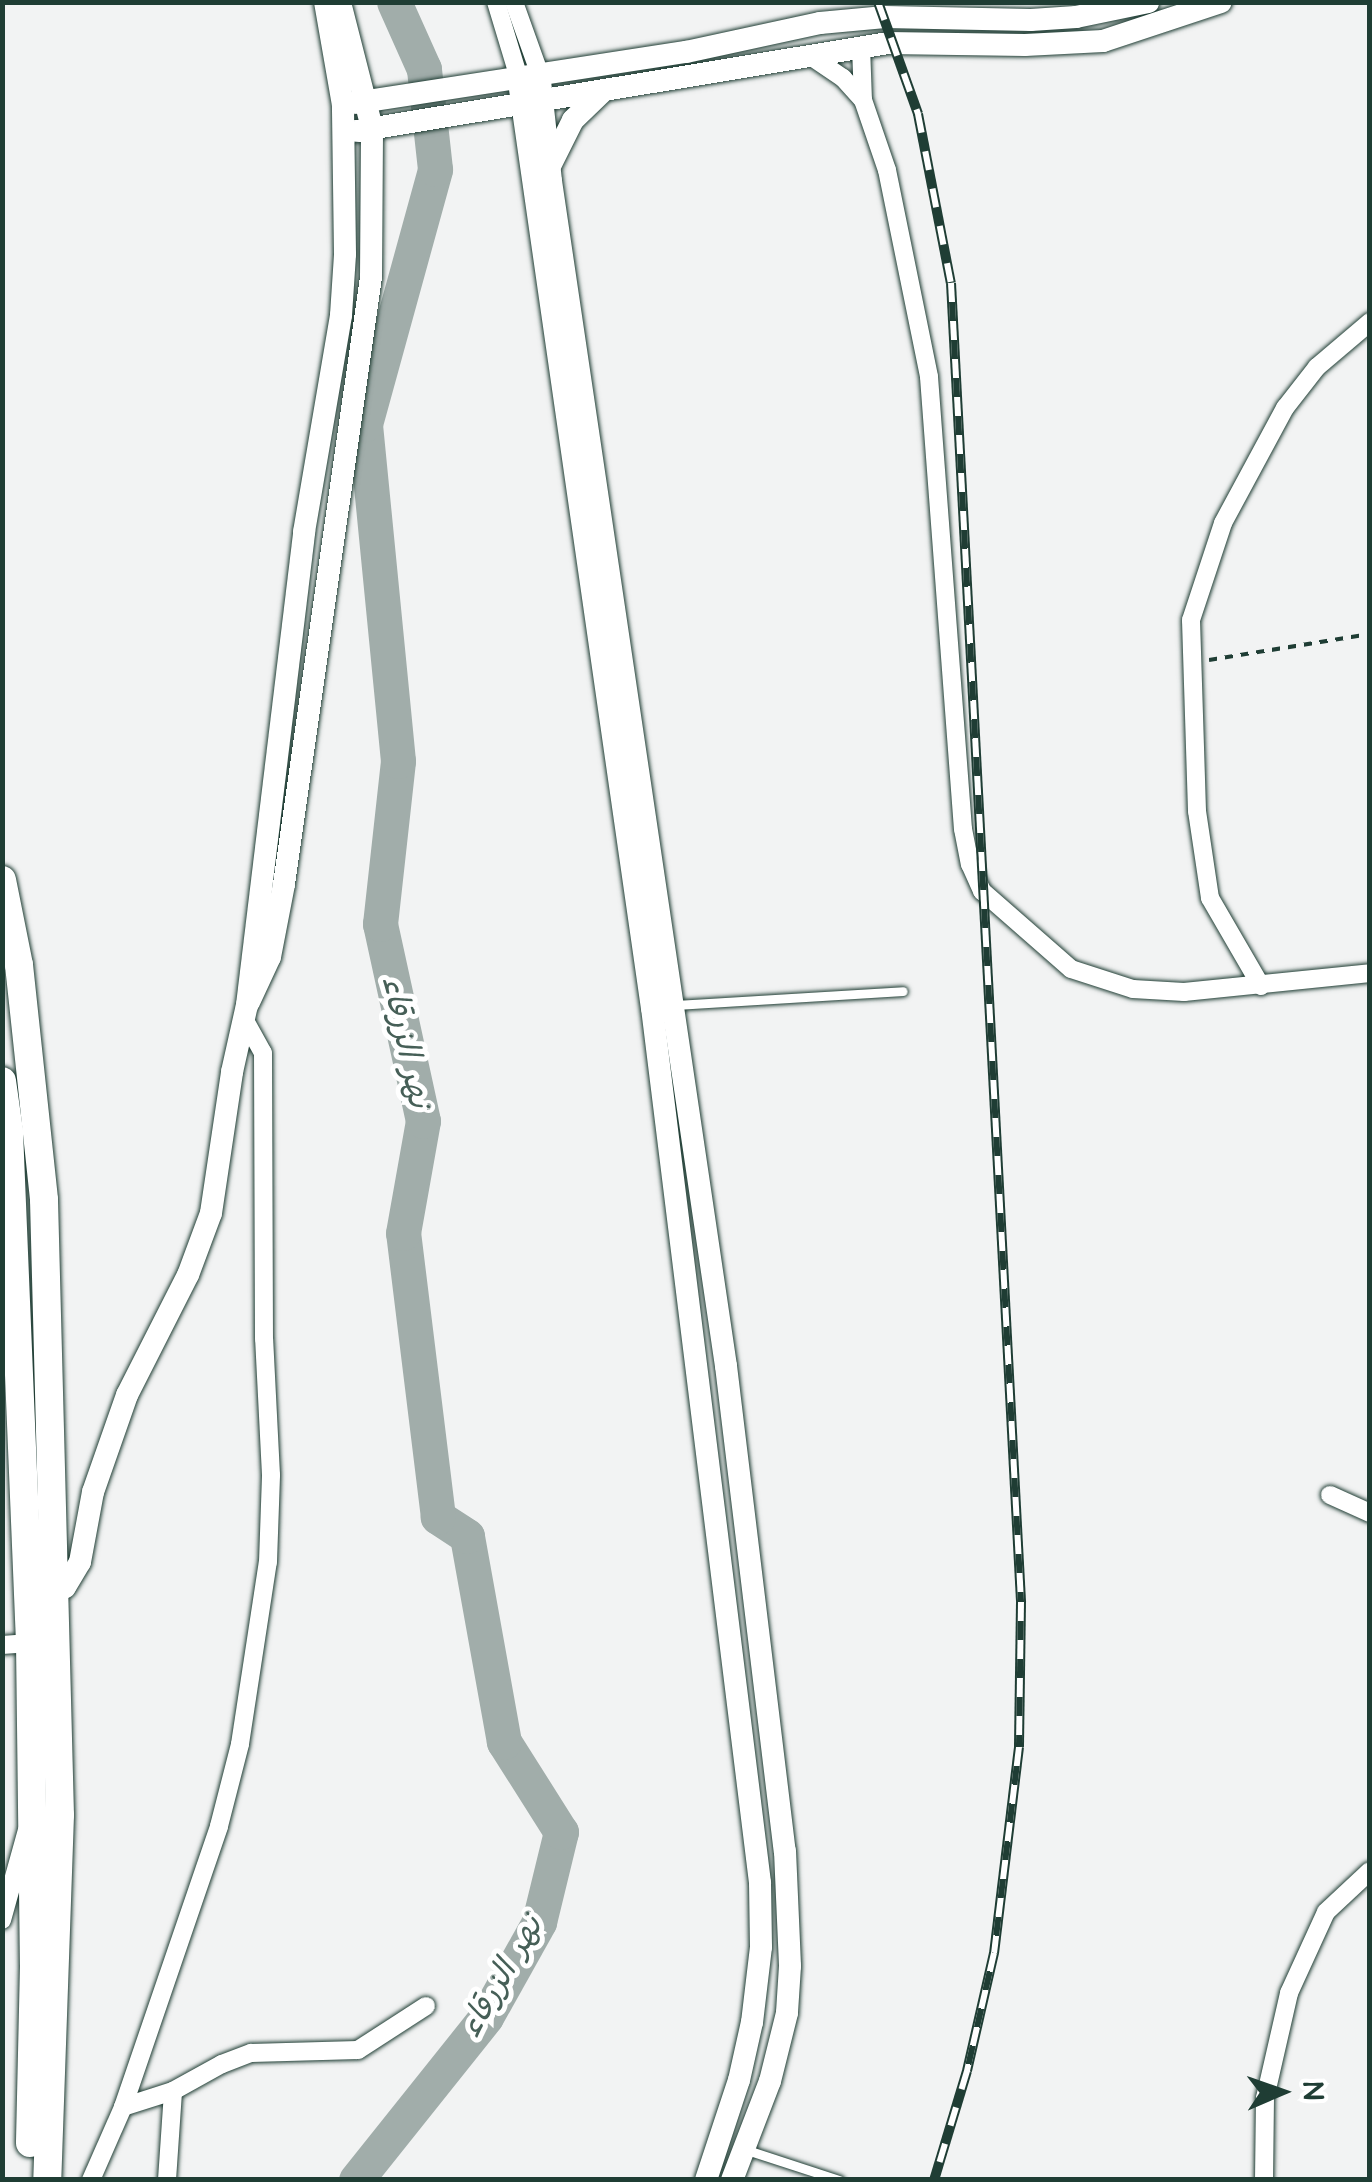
<!DOCTYPE html>
<html>
<head>
<meta charset="utf-8">
<style>
  body { margin:0 }
  #map { position:relative; width:1372px; height:2182px; overflow:hidden; background:#f2f3f3; font-family:"Architects Daughter","Playpen Sans Arabic",sans-serif }
  div>[style] { position:absolute }
  .river>* { height:35px; margin:-17.5px; padding:0 17.5px; transform-origin:17.5px; border-radius:17.5px; background:#a1adaa }
  .path>* { height:4px; margin-top:-2px; transform-origin:0; background:repeating-linear-gradient(90deg,#1f3d34 0 8px,transparent 0 16px) }
  .roads { filter:drop-shadow(0 0 2px #1f3d34) drop-shadow(0 0 2px #1f3d34) }
  .service>* { height:9px; margin:-4.5px; padding:0 4.5px; transform-origin:4.5px; border-radius:4.5px; background:#fff }
  .minor>* { height:18px; margin:-9px; padding:0 9px; transform-origin:9px; border-radius:9px; background:#fff }
  .tertiary>* { height:22px; margin:-11px; padding:0 11px; transform-origin:11px; border-radius:11px; background:#fff }
  .primary>* { height:28px; margin:-14px; padding:0 14px; transform-origin:14px; border-radius:14px; background:#fff }
  .rail>* { height:10px; margin-top:-5px; transform-origin:0; background:repeating-linear-gradient(90deg,#fff 0 19px,#1f3d34 0 38px); box-sizing:border-box; border-block:2px solid #1f3d34 }
  span { translate:-50% -50%; white-space:nowrap; text-align:center; line-height:1.15; -webkit-text-stroke:10px #fff; paint-order:stroke }
  .water-label { font-size:32px; color:#465f57; font-style:italic }
  .frame { position:absolute; inset:0; border:5px solid #1f3d34; pointer-events:none }
  .north { position:absolute; left:1232px; top:2042px; width:100px; height:100px; -webkit-text-stroke:8px #fff; paint-order:stroke; rotate:88deg; font-size:28px; font-weight:700; line-height:40px; text-align:center; color:#1f3d34 }
  .north::after { content:''; display:block; margin:auto; width:35px; height:45px; background:#1f3d34; clip-path:polygon(50% 0,100% 100%,50% 72%,0 100%) }
</style>
</head>
<body>
<div id="map">
  <div class="river">
    <i style="left:356px;top:2180px;width:208px;rotate:-51.4deg"></i>
    <i style="left:486px;top:2017px;width:109px;rotate:-60.8deg"></i>
    <i style="left:539px;top:1922px;width:93px;rotate:-76.3deg"></i>
    <i style="left:561px;top:1832px;width:107px;rotate:-122.3deg"></i>
    <i style="left:504px;top:1742px;width:209px;rotate:-100.2deg"></i>
    <i style="left:467px;top:1536px;width:35px;rotate:-147deg"></i>
    <i style="left:438px;top:1517px;width:286px;rotate:-97deg"></i>
    <i style="left:403px;top:1233px;width:114px;rotate:-79.9deg"></i>
    <i style="left:423px;top:1121px;width:202px;rotate:-102.3deg"></i>
    <i style="left:380px;top:924px;width:164px;rotate:-83.7deg"></i>
    <i style="left:398px;top:761px;width:339px;rotate:-95.6deg"></i>
    <i style="left:365px;top:424px;width:264px;rotate:-74.6deg"></i>
    <i style="left:435px;top:169px;width:101px;rotate:-96.3deg"></i>
    <i style="left:424px;top:69px;width:73px;rotate:-114.1deg"></i>
  </div>
  <div class="path">
    <i style="left:1209px;top:660px;width:163px;rotate:-9.2deg"></i>
  </div>
  <div class="roads">
    <div class="service">
      <i style="left:676px;top:1005px;width:227px;rotate:-3.5deg"></i>
      <i style="left:747px;top:2150px;width:97px;rotate:18.1deg"></i>
    </div>
    <div class="minor">
      <i style="left:496px;top:2px;width:76px;rotate:73.2deg"></i>
      <i style="left:514px;top:2px;width:74px;rotate:70.3deg"></i>
      <i style="left:861px;top:46px;width:54px;rotate:87.9deg"></i>
      <i style="left:863px;top:100px;width:74px;rotate:71.1deg"></i>
      <i style="left:887px;top:170px;width:211px;rotate:78.5deg"></i>
      <i style="left:929px;top:377px;width:453px;rotate:85.7deg"></i>
      <i style="left:963px;top:829px;width:36px;rotate:79deg"></i>
      <i style="left:970px;top:864px;width:30px;rotate:66deg"></i>
      <i style="left:982px;top:891px;width:118px;rotate:41.2deg"></i>
      <i style="left:1071px;top:969px;width:65px;rotate:17.9deg"></i>
      <i style="left:1133px;top:989px;width:51px;rotate:3.4deg"></i>
      <i style="left:1184px;top:992px;width:187px;rotate:-5.8deg"></i>
      <i style="left:809px;top:55px;width:41px;rotate:34.1deg"></i>
      <i style="left:843px;top:78px;width:30px;rotate:48deg"></i>
      <i style="left:1261px;top:986px;width:102px;rotate:-120.1deg"></i>
      <i style="left:1210px;top:898px;width:88px;rotate:-98.5deg"></i>
      <i style="left:1197px;top:811px;width:191px;rotate:-91.8deg"></i>
      <i style="left:1191px;top:620px;width:102px;rotate:-71.7deg"></i>
      <i style="left:1223px;top:523px;width:131px;rotate:-61.7deg"></i>
      <i style="left:1285px;top:408px;width:52px;rotate:-52deg"></i>
      <i style="left:1317px;top:367px;width:70px;rotate:-40.3deg"></i>
      <i style="left:1330px;top:1495px;width:44px;rotate:24.2deg"></i>
      <i style="left:2px;top:1645px;width:28px;rotate:-4deg"></i>
      <i style="left:2px;top:1920px;width:93px;rotate:-74.5deg"></i>
      <i style="left:123px;top:2107px;width:52px;rotate:-17.7deg"></i>
      <i style="left:173px;top:2091px;width:56px;rotate:-28.9deg"></i>
      <i style="left:222px;top:2064px;width:31px;rotate:-21deg"></i>
      <i style="left:251px;top:2053px;width:107px;rotate:-1.6deg"></i>
      <i style="left:358px;top:2050px;width:81px;rotate:-32.9deg"></i>
      <i style="left:91px;top:2180px;width:80px;rotate:-66.3deg"></i>
      <i style="left:123px;top:2107px;width:297px;rotate:-71.1deg"></i>
      <i style="left:219px;top:1826px;width:85px;rotate:-75.6deg"></i>
      <i style="left:240px;top:1744px;width:184px;rotate:-81.3deg"></i>
      <i style="left:268px;top:1562px;width:87px;rotate:-88deg"></i>
      <i style="left:271px;top:1475px;width:136px;rotate:-92.9deg"></i>
      <i style="left:264px;top:1339px;width:286px;rotate:-90.2deg"></i>
      <i style="left:263px;top:1053px;width:39px;rotate:-119deg"></i>
      <i style="left:167px;top:2180px;width:89px;rotate:-86.1deg"></i>
      <i style="left:1264px;top:2180px;width:82px;rotate:-89.3deg"></i>
      <i style="left:1265px;top:2098px;width:108px;rotate:-77.1deg"></i>
      <i style="left:1289px;top:1993px;width:89px;rotate:-65.4deg"></i>
      <i style="left:1326px;top:1912px;width:60px;rotate:-43deg"></i>
    </div>
    <div class="tertiary">
      <i style="left:539px;top:72px;width:110px;rotate:83.7deg"></i>
      <i style="left:551px;top:181px;width:1198px;rotate:81.6deg"></i>
      <i style="left:726px;top:1366px;width:489px;rotate:83.1deg"></i>
      <i style="left:785px;top:1851px;width:115px;rotate:87.5deg"></i>
      <i style="left:790px;top:1966px;width:47px;rotate:93.7deg"></i>
      <i style="left:787px;top:2013px;width:70px;rotate:104deg"></i>
      <i style="left:770px;top:2081px;width:106px;rotate:111deg"></i>
      <i style="left:518px;top:75px;width:943px;rotate:81.83deg"></i>
      <i style="left:652px;top:1008px;width:882px;rotate:82.96deg"></i>
      <i style="left:760px;top:1883px;width:64px;rotate:89.1deg"></i>
      <i style="left:761px;top:1947px;width:76px;rotate:96.8deg"></i>
      <i style="left:752px;top:2022px;width:59px;rotate:102.6deg"></i>
      <i style="left:739px;top:2080px;width:105px;rotate:108.3deg"></i>
      <i style="left:355px;top:103px;width:335px;rotate:-8.8deg"></i>
      <i style="left:686px;top:52px;width:137px;rotate:-12.2deg"></i>
      <i style="left:820px;top:23px;width:65px;rotate:-5.3deg"></i>
      <i style="left:885px;top:17px;width:146px;rotate:1.2deg"></i>
      <i style="left:1031px;top:20px;width:45px;rotate:-3.8deg"></i>
      <i style="left:1076px;top:17px;width:74px;rotate:-11.8deg"></i>
      <i style="left:357px;top:131px;width:538px;rotate:-9.41deg"></i>
      <i style="left:888px;top:43px;width:137px;rotate:0.8deg"></i>
      <i style="left:1025px;top:45px;width:78px;rotate:-2.9deg"></i>
      <i style="left:1103px;top:41px;width:124px;rotate:-18.3deg"></i>
      <i style="left:550px;top:166px;width:51px;rotate:-63.4deg"></i>
      <i style="left:573px;top:120px;width:40px;rotate:-44deg"></i>
      <i style="left:249px;top:1002px;width:50px;rotate:-65deg"></i>
      <i style="left:270px;top:957px;width:74px;rotate:-79.1deg"></i>
      <i style="left:284px;top:884px;width:613px;rotate:-81.84deg"></i>
      <i style="left:371px;top:277px;width:149px;rotate:-89.6deg"></i>
      <i style="left:372px;top:128px;width:130px;rotate:-104.3deg"></i>
      <i style="left:44px;top:1597px;width:23px;rotate:-25deg"></i>
      <i style="left:65px;top:1587px;width:29px;rotate:-59deg"></i>
      <i style="left:80px;top:1562px;width:71px;rotate:-79.5deg"></i>
      <i style="left:93px;top:1492px;width:103px;rotate:-70.7deg"></i>
      <i style="left:127px;top:1395px;width:135px;rotate:-63.1deg"></i>
      <i style="left:188px;top:1275px;width:66px;rotate:-69.6deg"></i>
      <i style="left:211px;top:1213px;width:143px;rotate:-81.5deg"></i>
      <i style="left:232px;top:1072px;width:69px;rotate:-77.4deg"></i>
      <i style="left:247px;top:1005px;width:476px;rotate:-83.1deg"></i>
      <i style="left:304px;top:532px;width:220px;rotate:-80.3deg"></i>
      <i style="left:341px;top:315px;width:61px;rotate:-86.2deg"></i>
      <i style="left:345px;top:254px;width:149px;rotate:-90.8deg"></i>
      <i style="left:343px;top:105px;width:105px;rotate:-99.9deg"></i>
    </div>
    <div class="primary">
      <i style="left:2px;top:880px;width:87px;rotate:78.7deg"></i>
      <i style="left:19px;top:965px;width:236px;rotate:83.9deg"></i>
      <i style="left:44px;top:1200px;width:615px;rotate:88.51deg"></i>
      <i style="left:60px;top:1815px;width:365px;rotate:92deg"></i>
      <i style="left:2px;top:1081px;width:50px;rotate:82deg"></i>
      <i style="left:9px;top:1131px;width:512px;rotate:87.65deg"></i>
      <i style="left:30px;top:1643px;width:322px;rotate:89.3deg"></i>
      <i style="left:34px;top:1965px;width:178px;rotate:91.3deg"></i>
    </div>
  </div>
  <div class="rail">
    <i style="left:878px;top:2px;width:119px;rotate:70.3deg"></i>
    <i style="left:918px;top:114px;width:172px;rotate:79deg"></i>
    <i style="left:951px;top:283px;width:1321px;rotate:86.96deg"></i>
    <i style="left:1021px;top:1602px;width:145px;rotate:90.8deg"></i>
    <i style="left:1019px;top:1747px;width:208px;rotate:96.9deg"></i>
    <i style="left:994px;top:1953px;width:121px;rotate:102.9deg"></i>
    <i style="left:967px;top:2071px;width:114px;rotate:106.8deg"></i>
  </div>
  <div class="water-label">
    <span style="left:405px;top:1042px;rotate:78deg">نهر الزرقاء</span>
    <span style="left:502px;top:1977px;rotate:-60deg">نهر الزرقاء</span>
  </div>
  <div class="frame"></div>
  <div class="north">N</div>
</div>
</body>
</html>
